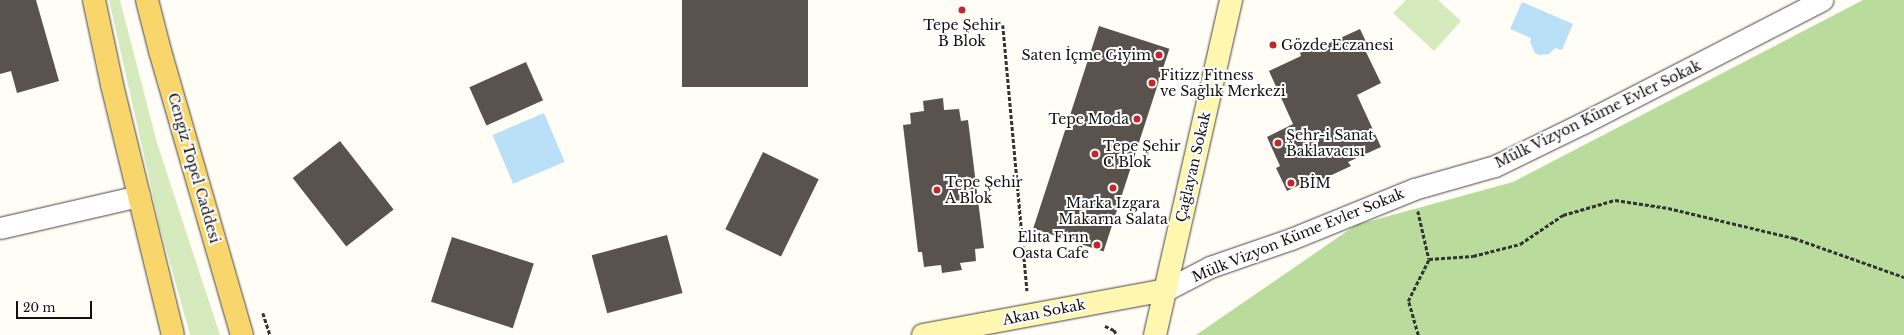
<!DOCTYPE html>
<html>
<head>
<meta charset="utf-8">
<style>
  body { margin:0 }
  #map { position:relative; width:1904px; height:335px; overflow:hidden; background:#fffdf5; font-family:"Libre Baskerville",serif }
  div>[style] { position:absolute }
  .green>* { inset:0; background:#d5ebbd }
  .forest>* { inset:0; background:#b9dc9c }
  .water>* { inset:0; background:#b9e0f7; transform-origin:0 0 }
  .building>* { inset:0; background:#5a524d; transform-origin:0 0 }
  .path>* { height:2.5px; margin-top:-1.25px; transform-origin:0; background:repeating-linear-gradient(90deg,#333 0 4px,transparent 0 6px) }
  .roads { filter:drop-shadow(0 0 1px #444) drop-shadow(0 0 1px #444) }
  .street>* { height:21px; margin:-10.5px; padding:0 10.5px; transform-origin:10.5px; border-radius:10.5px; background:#fff }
  .secondary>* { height:22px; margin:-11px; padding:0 11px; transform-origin:11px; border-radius:11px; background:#fff6b0 }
  .primary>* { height:22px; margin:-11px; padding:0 11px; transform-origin:11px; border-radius:11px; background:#f9d66b }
  .dots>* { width:11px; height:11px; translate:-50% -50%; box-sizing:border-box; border:2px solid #fff; border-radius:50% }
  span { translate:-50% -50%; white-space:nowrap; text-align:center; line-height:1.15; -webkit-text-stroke:4px #fff; paint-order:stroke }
  .poi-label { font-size:14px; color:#111 }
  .left { translate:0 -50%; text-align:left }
  .right { translate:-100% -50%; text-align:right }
  .street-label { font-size:14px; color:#111 }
  .scale { position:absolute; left:16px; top:301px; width:76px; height:18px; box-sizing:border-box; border:2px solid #111; border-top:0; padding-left:5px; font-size:12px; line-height:14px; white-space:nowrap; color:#111; -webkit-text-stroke:3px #fff; paint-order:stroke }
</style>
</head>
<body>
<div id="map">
  <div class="green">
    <i style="clip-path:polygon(109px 0,120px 0,157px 143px,220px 335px,190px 335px,160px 227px)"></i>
    <i style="clip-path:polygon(1406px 0,1438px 0,1461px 21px,1434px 51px,1393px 13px)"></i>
  </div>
  <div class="forest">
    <i style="clip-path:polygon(1863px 0,1904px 0,1904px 335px,1196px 335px,1356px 225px,1513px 182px)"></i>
  </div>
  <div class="water">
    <i style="clip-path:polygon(1522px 2px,1573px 24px,1562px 50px,1555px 48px,1549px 54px,1539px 55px,1535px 53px,1530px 42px,1531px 38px,1510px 29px)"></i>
    <i style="left:544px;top:113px;width:53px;height:56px;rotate:67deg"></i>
  </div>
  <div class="building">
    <i style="clip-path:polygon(0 0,36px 0,59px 81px,17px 93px,11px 71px,0 74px)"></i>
    <i style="left:682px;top:0;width:126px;height:87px"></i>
    <i style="left:1099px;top:26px;width:74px;height:213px;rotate:18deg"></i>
    <i style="clip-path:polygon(1360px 29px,1370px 50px,1366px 52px,1381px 83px,1357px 95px,1381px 147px,1348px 162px,1351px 166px,1323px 179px,1321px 175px,1287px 191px,1276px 168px,1280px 166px,1267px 137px,1293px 124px,1269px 71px,1301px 56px,1300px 53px,1325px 41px,1327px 44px)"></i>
    <i style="left:526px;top:62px;width:42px;height:62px;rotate:66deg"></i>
    <i style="clip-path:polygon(943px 98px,944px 110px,959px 109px,961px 121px,968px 120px,984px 248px,975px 249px,976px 261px,960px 263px,962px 270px,942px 273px,941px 265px,924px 267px,922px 252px,918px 252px,903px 125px,911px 124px,910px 113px,924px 111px,923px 101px)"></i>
    <i style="left:340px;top:141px;width:87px;height:60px;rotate:52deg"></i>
    <i style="left:763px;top:152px;width:62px;height:86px;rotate:26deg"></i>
    <i style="left:667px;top:235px;width:60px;height:78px;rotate:75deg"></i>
    <i style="left:452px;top:237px;width:86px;height:68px;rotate:18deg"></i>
  </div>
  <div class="path">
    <i style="left:1003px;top:25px;width:267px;rotate:84.8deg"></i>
    <i style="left:1418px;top:211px;width:49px;rotate:77.1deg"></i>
    <i style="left:263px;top:313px;width:23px;rotate:72deg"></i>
    <i style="left:1105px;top:326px;width:10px;rotate:24deg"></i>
    <i style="left:1114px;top:330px;width:6px;rotate:59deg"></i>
    <i style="left:1418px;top:335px;width:35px;rotate:-106deg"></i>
    <i style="left:1408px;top:301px;width:47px;rotate:-63.4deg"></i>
    <i style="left:1429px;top:259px;width:44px;rotate:-3.9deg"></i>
    <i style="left:1473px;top:256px;width:49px;rotate:-14.3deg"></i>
    <i style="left:1520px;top:244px;width:52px;rotate:-34deg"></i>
    <i style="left:1563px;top:215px;width:54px;rotate:-16.1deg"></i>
    <i style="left:1615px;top:200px;width:54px;rotate:8.6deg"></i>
    <i style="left:1668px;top:208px;width:130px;rotate:13.4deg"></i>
    <i style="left:1794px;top:238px;width:117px;rotate:19.5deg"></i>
  </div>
  <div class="roads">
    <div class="street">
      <i style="left:0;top:228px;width:143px;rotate:-13deg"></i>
      <i style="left:1166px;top:290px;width:50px;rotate:-27.6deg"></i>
      <i style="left:1210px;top:267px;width:86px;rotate:-19.1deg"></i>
      <i style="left:1291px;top:239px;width:133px;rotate:-22.1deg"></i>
      <i style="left:1414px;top:189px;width:84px;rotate:-15.9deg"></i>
      <i style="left:1495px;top:166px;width:98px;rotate:-26deg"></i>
      <i style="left:1583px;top:123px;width:269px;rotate:-27.2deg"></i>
    </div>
    <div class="secondary">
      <i style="left:923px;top:335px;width:247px;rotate:-10.5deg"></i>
      <i style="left:1155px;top:335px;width:344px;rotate:-77.2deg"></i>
    </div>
    <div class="primary">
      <i style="left:94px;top:0;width:87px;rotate:78deg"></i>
      <i style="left:112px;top:85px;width:257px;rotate:76.3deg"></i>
      <i style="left:147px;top:0;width:53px;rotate:75.7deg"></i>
      <i style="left:160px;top:51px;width:296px;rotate:73.9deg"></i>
    </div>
  </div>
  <div class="dots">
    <i style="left:962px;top:10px;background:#c4262e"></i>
    <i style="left:1273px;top:45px;background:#c4262e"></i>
    <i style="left:1159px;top:55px;background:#c4262e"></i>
    <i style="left:1152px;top:83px;background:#c4262e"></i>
    <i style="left:1137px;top:119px;background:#c4262e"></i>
    <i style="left:1278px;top:143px;background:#c4262e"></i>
    <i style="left:1095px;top:154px;background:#c4262e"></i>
    <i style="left:1291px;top:183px;background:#c4262e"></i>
    <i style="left:1113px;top:188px;background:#c4262e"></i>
    <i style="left:937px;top:190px;background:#c4262e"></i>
    <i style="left:1097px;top:245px;background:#c4262e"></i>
  </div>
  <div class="poi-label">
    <span style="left:962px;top:33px">Tepe Şehir<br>B Blok</span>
    <span class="left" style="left:1281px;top:45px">Gözde Eczanesi</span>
    <span class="right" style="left:1151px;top:55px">Saten İçme Giyim</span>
    <span class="left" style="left:1160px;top:83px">Fitizz Fitness<br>ve Sağlık Merkezi</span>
    <span class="right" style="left:1129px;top:119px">Tepe Moda</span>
    <span class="left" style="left:1286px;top:143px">Şehr-i Sanat<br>Baklavacısı</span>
    <span class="left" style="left:1103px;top:154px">Tepe Şehir<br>C Blok</span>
    <span class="left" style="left:945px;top:190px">Tepe Şehir<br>A Blok</span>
    <span class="left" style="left:1299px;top:183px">BİM</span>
    <span style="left:1113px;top:211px">Marka Izgara<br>Makarna Salata</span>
    <span class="right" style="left:1089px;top:245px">Elita Fırın<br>Oasta Cafe</span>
  </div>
  <div class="street-label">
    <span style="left:1598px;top:114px;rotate:-26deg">Mülk Vizyon Küme Evler Sokak</span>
    <span style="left:1193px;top:167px;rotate:-77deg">Çağlayan Sokak</span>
    <span style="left:194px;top:168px;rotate:74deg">Cengiz Topel Caddesi</span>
    <span style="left:1298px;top:235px;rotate:-22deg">Mülk Vizyon Küme Evler Sokak</span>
    <span style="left:1044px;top:312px;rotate:-11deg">Akan Sokak</span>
  </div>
  <div class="scale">20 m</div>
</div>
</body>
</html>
